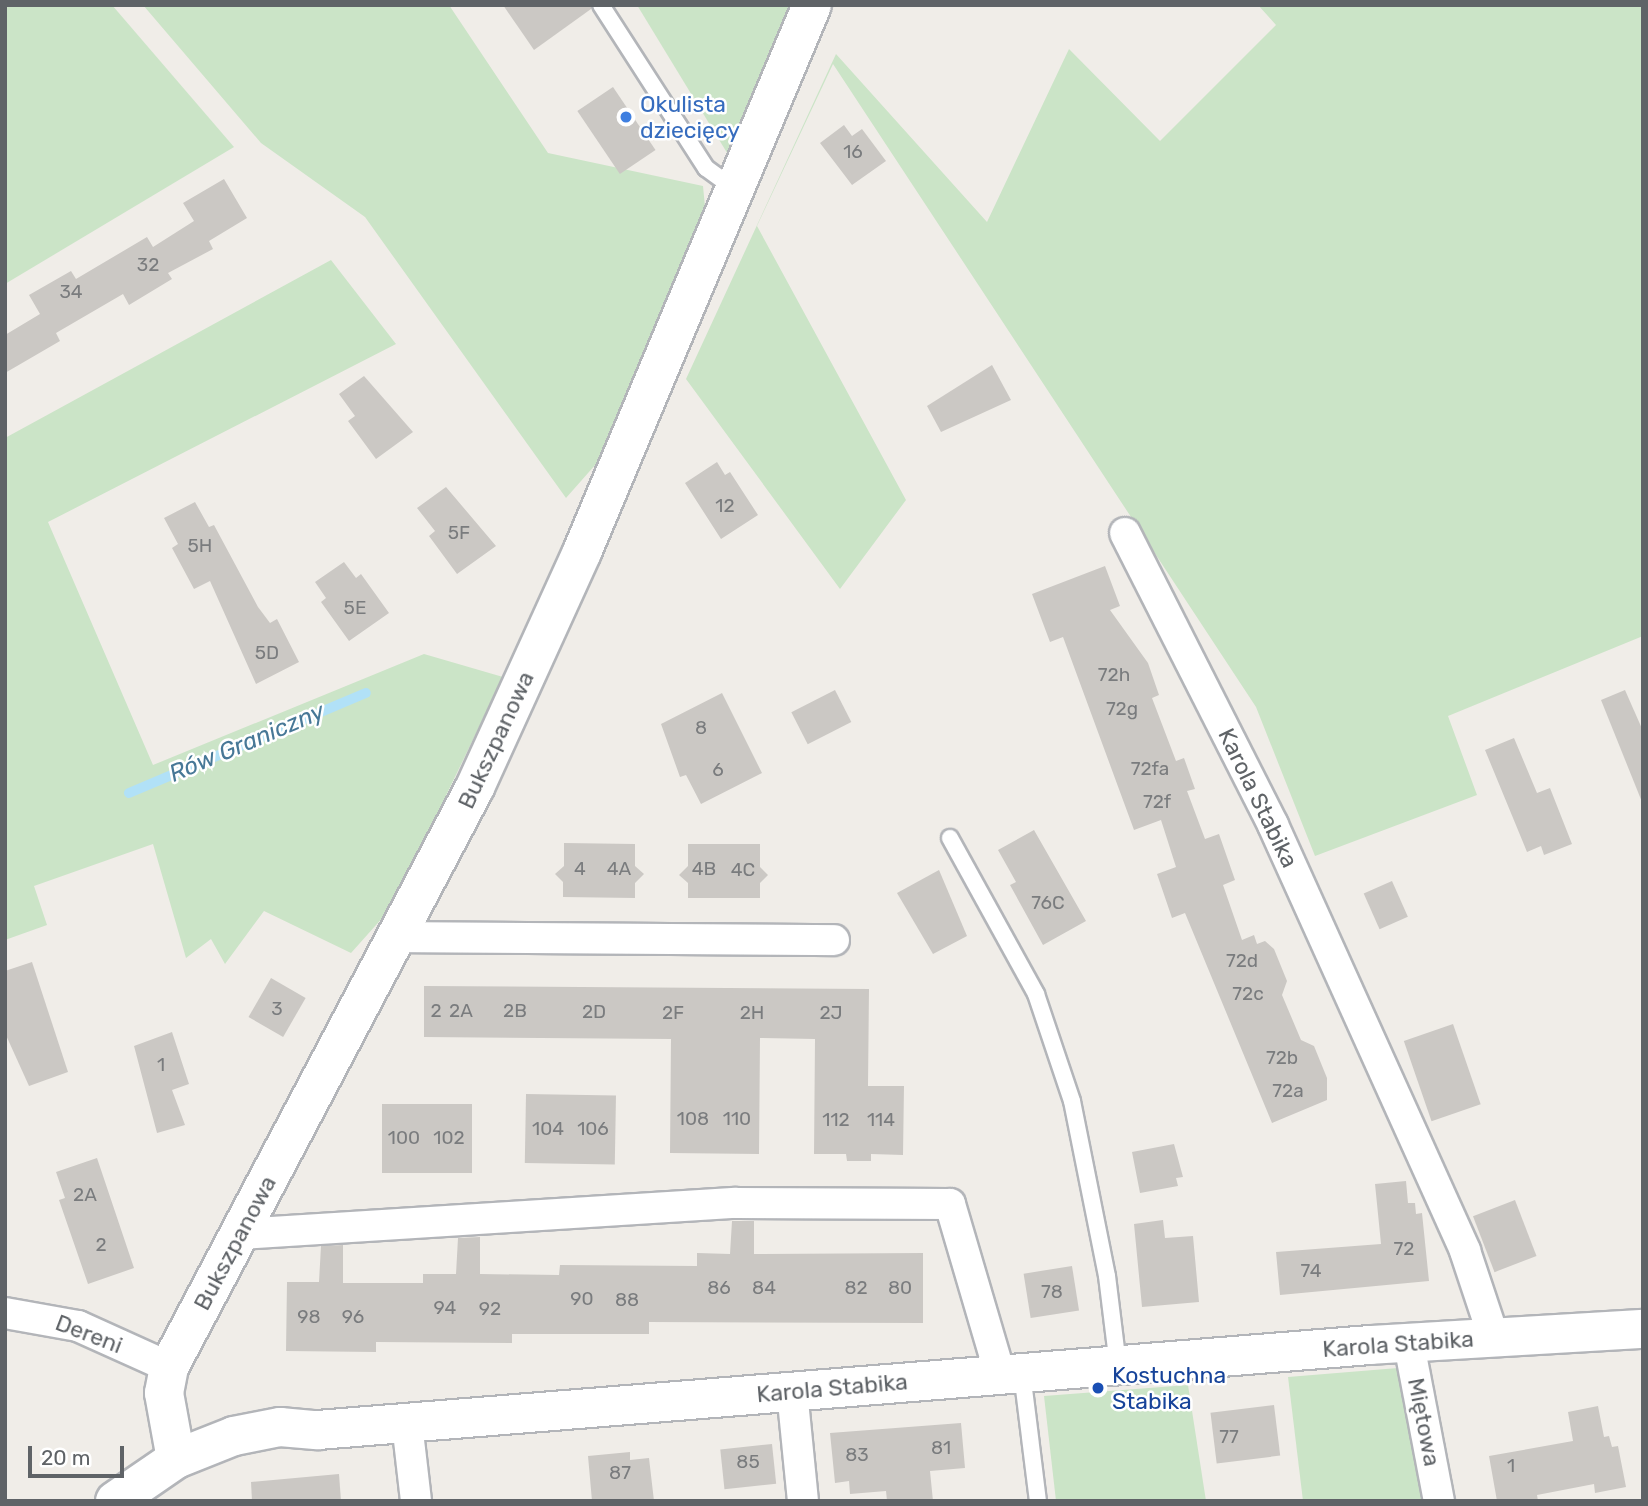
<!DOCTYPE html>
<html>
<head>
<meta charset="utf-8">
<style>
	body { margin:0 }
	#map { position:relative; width:1648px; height:1506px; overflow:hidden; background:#f0ede8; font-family:Rubik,sans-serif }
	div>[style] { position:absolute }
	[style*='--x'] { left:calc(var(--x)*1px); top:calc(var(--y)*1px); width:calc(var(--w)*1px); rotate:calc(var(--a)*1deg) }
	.green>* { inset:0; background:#cbe4c7 }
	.stream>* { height:10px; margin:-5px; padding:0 5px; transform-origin:5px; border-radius:5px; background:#b1e1f7 }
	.building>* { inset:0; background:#cbc8c4; transform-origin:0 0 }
	.roads { filter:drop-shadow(2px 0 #b3b5b9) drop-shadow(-2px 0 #b3b5b9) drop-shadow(0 2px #b3b5b9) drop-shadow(0 -2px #b3b5b9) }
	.lane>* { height:16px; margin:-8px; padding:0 8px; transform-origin:8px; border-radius:8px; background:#fff }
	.street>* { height:30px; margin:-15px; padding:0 15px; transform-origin:15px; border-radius:15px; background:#fff }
	.secondary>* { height:38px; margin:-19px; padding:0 19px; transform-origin:19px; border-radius:19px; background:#fff }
	.dots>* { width:19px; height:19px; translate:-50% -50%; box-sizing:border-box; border:4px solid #fff; border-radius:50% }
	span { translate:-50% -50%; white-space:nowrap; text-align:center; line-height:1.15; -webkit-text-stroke:5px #fff; paint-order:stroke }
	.number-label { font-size:19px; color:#7a7c7e }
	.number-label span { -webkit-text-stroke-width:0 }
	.shop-label { font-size:23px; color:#366cbe }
	.left { translate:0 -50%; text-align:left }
	.street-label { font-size:23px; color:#5f6367 }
	.transit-label { font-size:23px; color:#164399 }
	.water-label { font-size:24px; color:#477897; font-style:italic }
	.frame { position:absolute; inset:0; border:7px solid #5f6367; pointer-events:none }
	.scale { position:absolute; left:28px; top:1446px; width:96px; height:32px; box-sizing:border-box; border:4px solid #5f6367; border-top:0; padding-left:9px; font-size:21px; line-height:24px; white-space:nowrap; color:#5f6367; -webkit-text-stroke:5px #fff; paint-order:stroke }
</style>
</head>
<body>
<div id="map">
	<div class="green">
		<div style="clip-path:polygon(5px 5px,112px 5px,234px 147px,5px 284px)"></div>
		<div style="clip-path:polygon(143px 5px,449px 5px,548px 153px,703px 186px,706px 217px,611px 447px,566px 498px,365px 217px,261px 143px)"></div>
		<div style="clip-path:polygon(637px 5px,793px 5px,732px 161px)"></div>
		<div style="clip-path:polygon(1258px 5px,1643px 5px,1643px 636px,1448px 716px,1477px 795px,1315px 856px,1256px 707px,833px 64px,757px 226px,906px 500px,840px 589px,686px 379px,836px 54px,987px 222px,1069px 49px,1160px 141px,1276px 25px)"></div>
		<div style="clip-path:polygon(331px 260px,396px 344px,48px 522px,153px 765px,424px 654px,503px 677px,393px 906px,351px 953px,264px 911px,225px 964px,211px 939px,186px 958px,153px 844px,34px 886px,47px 925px,5px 940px,5px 438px)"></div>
		<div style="clip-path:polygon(1398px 1368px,1423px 1501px,1303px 1501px,1288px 1377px)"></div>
		<div style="clip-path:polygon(1188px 1385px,1206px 1501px,1056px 1501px,1044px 1396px)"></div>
	</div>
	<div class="stream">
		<div style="--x:129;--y:793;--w:257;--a:-22.9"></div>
	</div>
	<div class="building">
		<div style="clip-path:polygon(503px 5px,591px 5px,591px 9px,534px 50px)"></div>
		<div style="left:613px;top:87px;width:76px;height:43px;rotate:56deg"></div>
		<div style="clip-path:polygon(844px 125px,852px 136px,862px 129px,886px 161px,852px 185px,820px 143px)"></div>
		<div style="clip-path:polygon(224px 179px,247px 218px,209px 241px,213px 249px,168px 273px,172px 279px,129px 305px,123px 294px,56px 333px,60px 341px,5px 373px,5px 335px,40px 314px,29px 295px,71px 271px,76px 279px,147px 237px,153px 247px,194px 221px,183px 203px)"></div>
		<div style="clip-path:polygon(992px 365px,1011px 400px,941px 432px,927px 406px)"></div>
		<div style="clip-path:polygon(364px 376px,413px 432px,376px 459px,348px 421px,355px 416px,339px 394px)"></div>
		<div style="clip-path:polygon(717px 462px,725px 475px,730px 472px,758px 515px,721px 539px,685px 483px)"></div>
		<div style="clip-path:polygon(446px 487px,496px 546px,457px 574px,429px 536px,435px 531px,417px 508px)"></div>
		<div style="clip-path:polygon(195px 502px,209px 527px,214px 525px,258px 607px,270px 623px,277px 619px,299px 662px,256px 684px,210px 581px,194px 589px,172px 548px,178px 544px,164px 518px)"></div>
		<div style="clip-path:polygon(344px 562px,356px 578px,361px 574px,389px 613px,349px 641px,321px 602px,326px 598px,315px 582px)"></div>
		<div style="clip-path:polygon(1105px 566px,1120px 606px,1110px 610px,1148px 663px,1159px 695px,1152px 698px,1176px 761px,1184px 758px,1195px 789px,1187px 791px,1205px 839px,1219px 834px,1235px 880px,1223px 885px,1242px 940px,1254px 935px,1257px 944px,1265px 941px,1274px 949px,1287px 981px,1282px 995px,1301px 1040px,1314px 1046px,1327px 1078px,1327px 1100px,1272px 1123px,1185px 913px,1172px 918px,1157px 874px,1176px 867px,1161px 820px,1134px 830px,1063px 637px,1050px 642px,1032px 594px)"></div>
		<div style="left:835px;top:690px;width:36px;height:49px;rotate:63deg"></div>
		<div style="clip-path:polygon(1625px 690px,1643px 731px,1642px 802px,1601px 700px)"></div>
		<div style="clip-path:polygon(722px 693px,762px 773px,701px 804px,686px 775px,680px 777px,661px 724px)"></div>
		<div style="clip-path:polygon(1514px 738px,1537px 793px,1550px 788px,1572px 844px,1544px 855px,1541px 846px,1527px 852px,1485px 750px)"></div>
		<div style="clip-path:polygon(1034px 830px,1086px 921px,1043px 945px,1010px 885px,1016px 882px,998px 850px)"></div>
		<div style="clip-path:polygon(564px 843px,635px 844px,635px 866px,644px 874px,635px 883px,635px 898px,563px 897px,563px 882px,555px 874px,564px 866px)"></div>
		<div style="clip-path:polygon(688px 844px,760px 844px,760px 867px,768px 875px,760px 883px,760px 898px,688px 898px,688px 883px,679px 875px,688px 866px)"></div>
		<div style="clip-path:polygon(939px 870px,967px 936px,933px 954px,897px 893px)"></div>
		<div style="left:1392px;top:881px;width:39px;height:31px;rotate:66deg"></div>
		<div style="clip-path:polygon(32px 962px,68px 1072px,29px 1086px,5px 1033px,5px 971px)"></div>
		<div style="left:271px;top:978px;width:40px;height:45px;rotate:30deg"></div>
		<div style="clip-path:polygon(424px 986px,869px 989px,868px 1086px,904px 1086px,903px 1155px,871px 1154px,871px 1161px,847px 1161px,846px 1154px,814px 1154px,815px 1039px,760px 1038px,759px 1154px,670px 1153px,671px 1039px,424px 1037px)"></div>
		<div style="left:1453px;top:1024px;width:85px;height:52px;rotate:71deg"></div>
		<div style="clip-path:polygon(172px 1032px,189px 1084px,172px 1090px,185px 1125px,157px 1133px,134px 1046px)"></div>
		<div style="left:526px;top:1094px;width:90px;height:69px;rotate:1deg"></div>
		<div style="left:382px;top:1104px;width:90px;height:69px"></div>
		<div style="clip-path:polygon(1174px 1144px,1183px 1177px,1176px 1178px,1178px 1186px,1140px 1193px,1132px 1152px)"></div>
		<div style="clip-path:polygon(97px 1158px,134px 1268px,88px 1284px,59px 1200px,65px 1198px,56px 1172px)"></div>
		<div style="clip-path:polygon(1406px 1181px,1408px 1203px,1415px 1203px,1416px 1214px,1422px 1213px,1429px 1281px,1280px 1295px,1276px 1252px,1381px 1244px,1375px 1184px)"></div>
		<div style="left:1515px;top:1200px;width:60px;height:45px;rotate:69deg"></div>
		<div style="clip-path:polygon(1163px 1220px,1165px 1238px,1193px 1236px,1199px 1302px,1142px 1307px,1134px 1224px)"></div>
		<div style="clip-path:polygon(732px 1221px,754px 1221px,754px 1254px,923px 1253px,923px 1323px,649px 1322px,649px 1334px,512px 1334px,512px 1343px,376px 1342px,376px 1352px,286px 1351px,287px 1282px,319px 1282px,321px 1246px,343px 1245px,343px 1283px,423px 1283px,423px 1274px,456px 1274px,458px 1238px,480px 1237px,480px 1274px,559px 1275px,560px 1265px,697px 1266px,697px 1253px,730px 1254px)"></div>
		<div style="left:1072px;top:1266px;width:45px;height:49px;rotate:81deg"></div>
		<div style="left:1274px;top:1405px;width:51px;height:64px;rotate:83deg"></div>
		<div style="clip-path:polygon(1598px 1406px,1604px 1437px,1609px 1436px,1612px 1447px,1618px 1446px,1626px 1487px,1595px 1493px,1594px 1484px,1537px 1495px,1538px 1501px,1497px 1501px,1489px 1456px,1573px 1441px,1568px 1412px)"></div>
		<div style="clip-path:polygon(961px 1423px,965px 1468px,930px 1471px,933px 1501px,887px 1501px,886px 1491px,850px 1494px,849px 1481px,835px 1483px,830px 1433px)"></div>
		<div style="left:772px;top:1444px;width:40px;height:52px;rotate:84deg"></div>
		<div style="clip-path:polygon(630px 1452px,630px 1460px,649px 1458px,654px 1501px,592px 1501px,588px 1456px)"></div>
		<div style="clip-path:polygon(339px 1474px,341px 1501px,252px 1501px,251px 1482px)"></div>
	</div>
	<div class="roads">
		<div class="lane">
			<div style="--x:601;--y:5;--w:194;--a:57.2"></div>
			<div style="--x:706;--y:168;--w:34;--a:36"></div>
			<div style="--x:950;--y:838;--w:178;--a:61.1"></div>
			<div style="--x:1036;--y:994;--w:113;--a:71.4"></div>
			<div style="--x:1072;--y:1101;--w:178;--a:78.7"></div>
			<div style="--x:1107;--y:1276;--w:90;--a:83"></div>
			<div style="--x:1022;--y:1373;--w:129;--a:82.9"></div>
		</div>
		<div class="street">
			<div style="--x:1125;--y:533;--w:327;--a:63.1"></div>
			<div style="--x:1273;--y:825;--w:467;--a:65.7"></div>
			<div style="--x:1465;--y:1251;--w:92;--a:71.6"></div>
			<div style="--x:399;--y:937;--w:435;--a:0.4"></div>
			<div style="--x:240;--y:1234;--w:497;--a:-3.6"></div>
			<div style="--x:736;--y:1203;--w:214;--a:0.3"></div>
			<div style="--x:950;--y:1204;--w:177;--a:73.6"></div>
			<div style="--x:5;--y:1313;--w:74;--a:10.1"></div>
			<div style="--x:78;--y:1326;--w:100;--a:24.3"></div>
			<div style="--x:1409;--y:1344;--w:160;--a:79.2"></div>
			<div style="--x:792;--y:1391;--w:111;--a:84.3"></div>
			<div style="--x:407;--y:1423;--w:79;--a:83.4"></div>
		</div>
		<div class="secondary">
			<div style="--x:176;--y:1459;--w:67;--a:-100.3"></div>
			<div style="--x:164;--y:1393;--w:26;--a:-79"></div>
			<div style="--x:169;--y:1367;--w:656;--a:-62.18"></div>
			<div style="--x:475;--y:787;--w:258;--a:-65.5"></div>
			<div style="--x:582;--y:552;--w:593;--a:-67.19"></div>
			<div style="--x:115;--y:1501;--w:74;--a:-34.5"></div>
			<div style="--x:176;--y:1459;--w:62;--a:-21.6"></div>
			<div style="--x:234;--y:1436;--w:47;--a:-11.1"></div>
			<div style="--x:280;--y:1427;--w:38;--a:5"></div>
			<div style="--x:318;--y:1430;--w:1055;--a:-4.62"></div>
			<div style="--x:1370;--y:1345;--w:273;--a:-3.4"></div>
		</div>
	</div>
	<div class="dots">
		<div style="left:626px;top:117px;background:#3f7fe0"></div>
		<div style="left:1098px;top:1388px;background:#1a4fb4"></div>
	</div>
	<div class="number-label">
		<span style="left:853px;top:152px">16</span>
		<span style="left:148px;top:265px">32</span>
		<span style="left:71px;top:292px">34</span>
		<span style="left:725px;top:506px">12</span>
		<span style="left:459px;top:533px">5F</span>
		<span style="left:200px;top:546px">5H</span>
		<span style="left:355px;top:608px">5E</span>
		<span style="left:267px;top:653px">5D</span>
		<span style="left:1114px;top:675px">72h</span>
		<span style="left:1122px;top:709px">72g</span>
		<span style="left:701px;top:728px">8</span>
		<span style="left:1150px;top:769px">72fa</span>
		<span style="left:718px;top:770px">6</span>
		<span style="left:1157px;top:802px">72f</span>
		<span style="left:580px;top:869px">4</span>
		<span style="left:619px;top:869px">4A</span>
		<span style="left:704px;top:869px">4B</span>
		<span style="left:743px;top:870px">4C</span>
		<span style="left:1048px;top:903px">76C</span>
		<span style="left:1242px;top:961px">72d</span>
		<span style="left:1248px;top:994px">72c</span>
		<span style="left:277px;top:1009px">3</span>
		<span style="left:436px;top:1011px">2</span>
		<span style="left:461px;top:1011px">2A</span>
		<span style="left:515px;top:1011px">2B</span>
		<span style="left:594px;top:1012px">2D</span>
		<span style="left:673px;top:1013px">2F</span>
		<span style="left:752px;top:1013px">2H</span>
		<span style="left:831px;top:1013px">2J</span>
		<span style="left:1282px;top:1058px">72b</span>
		<span style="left:161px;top:1065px">1</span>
		<span style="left:1288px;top:1091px">72a</span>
		<span style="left:693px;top:1119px">108</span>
		<span style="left:737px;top:1119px">110</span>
		<span style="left:836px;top:1120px">112</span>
		<span style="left:881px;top:1120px">114</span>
		<span style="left:548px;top:1129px">104</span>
		<span style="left:593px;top:1129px">106</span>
		<span style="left:404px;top:1138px">100</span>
		<span style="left:449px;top:1138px">102</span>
		<span style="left:85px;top:1195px">2A</span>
		<span style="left:101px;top:1245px">2</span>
		<span style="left:1404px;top:1249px">72</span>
		<span style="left:1311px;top:1271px">74</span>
		<span style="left:719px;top:1288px">86</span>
		<span style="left:764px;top:1288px">84</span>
		<span style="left:856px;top:1288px">82</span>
		<span style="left:900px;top:1288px">80</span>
		<span style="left:1052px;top:1292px">78</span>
		<span style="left:582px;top:1299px">90</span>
		<span style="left:627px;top:1300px">88</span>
		<span style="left:445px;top:1308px">94</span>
		<span style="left:490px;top:1309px">92</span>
		<span style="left:309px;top:1317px">98</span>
		<span style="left:353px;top:1317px">96</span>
		<span style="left:1229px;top:1437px">77</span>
		<span style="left:941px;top:1448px">81</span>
		<span style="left:857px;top:1455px">83</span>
		<span style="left:748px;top:1462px">85</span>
		<span style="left:1511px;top:1466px">1</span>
		<span style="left:620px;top:1473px">87</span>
	</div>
	<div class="shop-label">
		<span class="left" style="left:640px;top:117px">Okulista<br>dziecięcy</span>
	</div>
	<div class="street-label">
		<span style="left:496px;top:740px;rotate:-65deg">Bukszpanowa</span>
		<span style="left:1258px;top:798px;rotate:64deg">Karola Stabika</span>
		<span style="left:235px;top:1243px;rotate:-62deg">Bukszpanowa</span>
		<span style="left:89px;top:1334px;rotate:21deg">Dereni</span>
		<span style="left:1398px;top:1344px;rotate:-4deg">Karola Stabika</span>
		<span style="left:832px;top:1388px;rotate:-5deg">Karola Stabika</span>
		<span style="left:1424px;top:1422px;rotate:79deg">Miętowa</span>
	</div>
	<div class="transit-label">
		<span class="left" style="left:1112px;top:1388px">Kostuchna<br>Stabika</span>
	</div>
	<div class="water-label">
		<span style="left:247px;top:743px;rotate:-23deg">Rów Graniczny</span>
	</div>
	<div class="frame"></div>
	<div class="scale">20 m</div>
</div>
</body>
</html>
